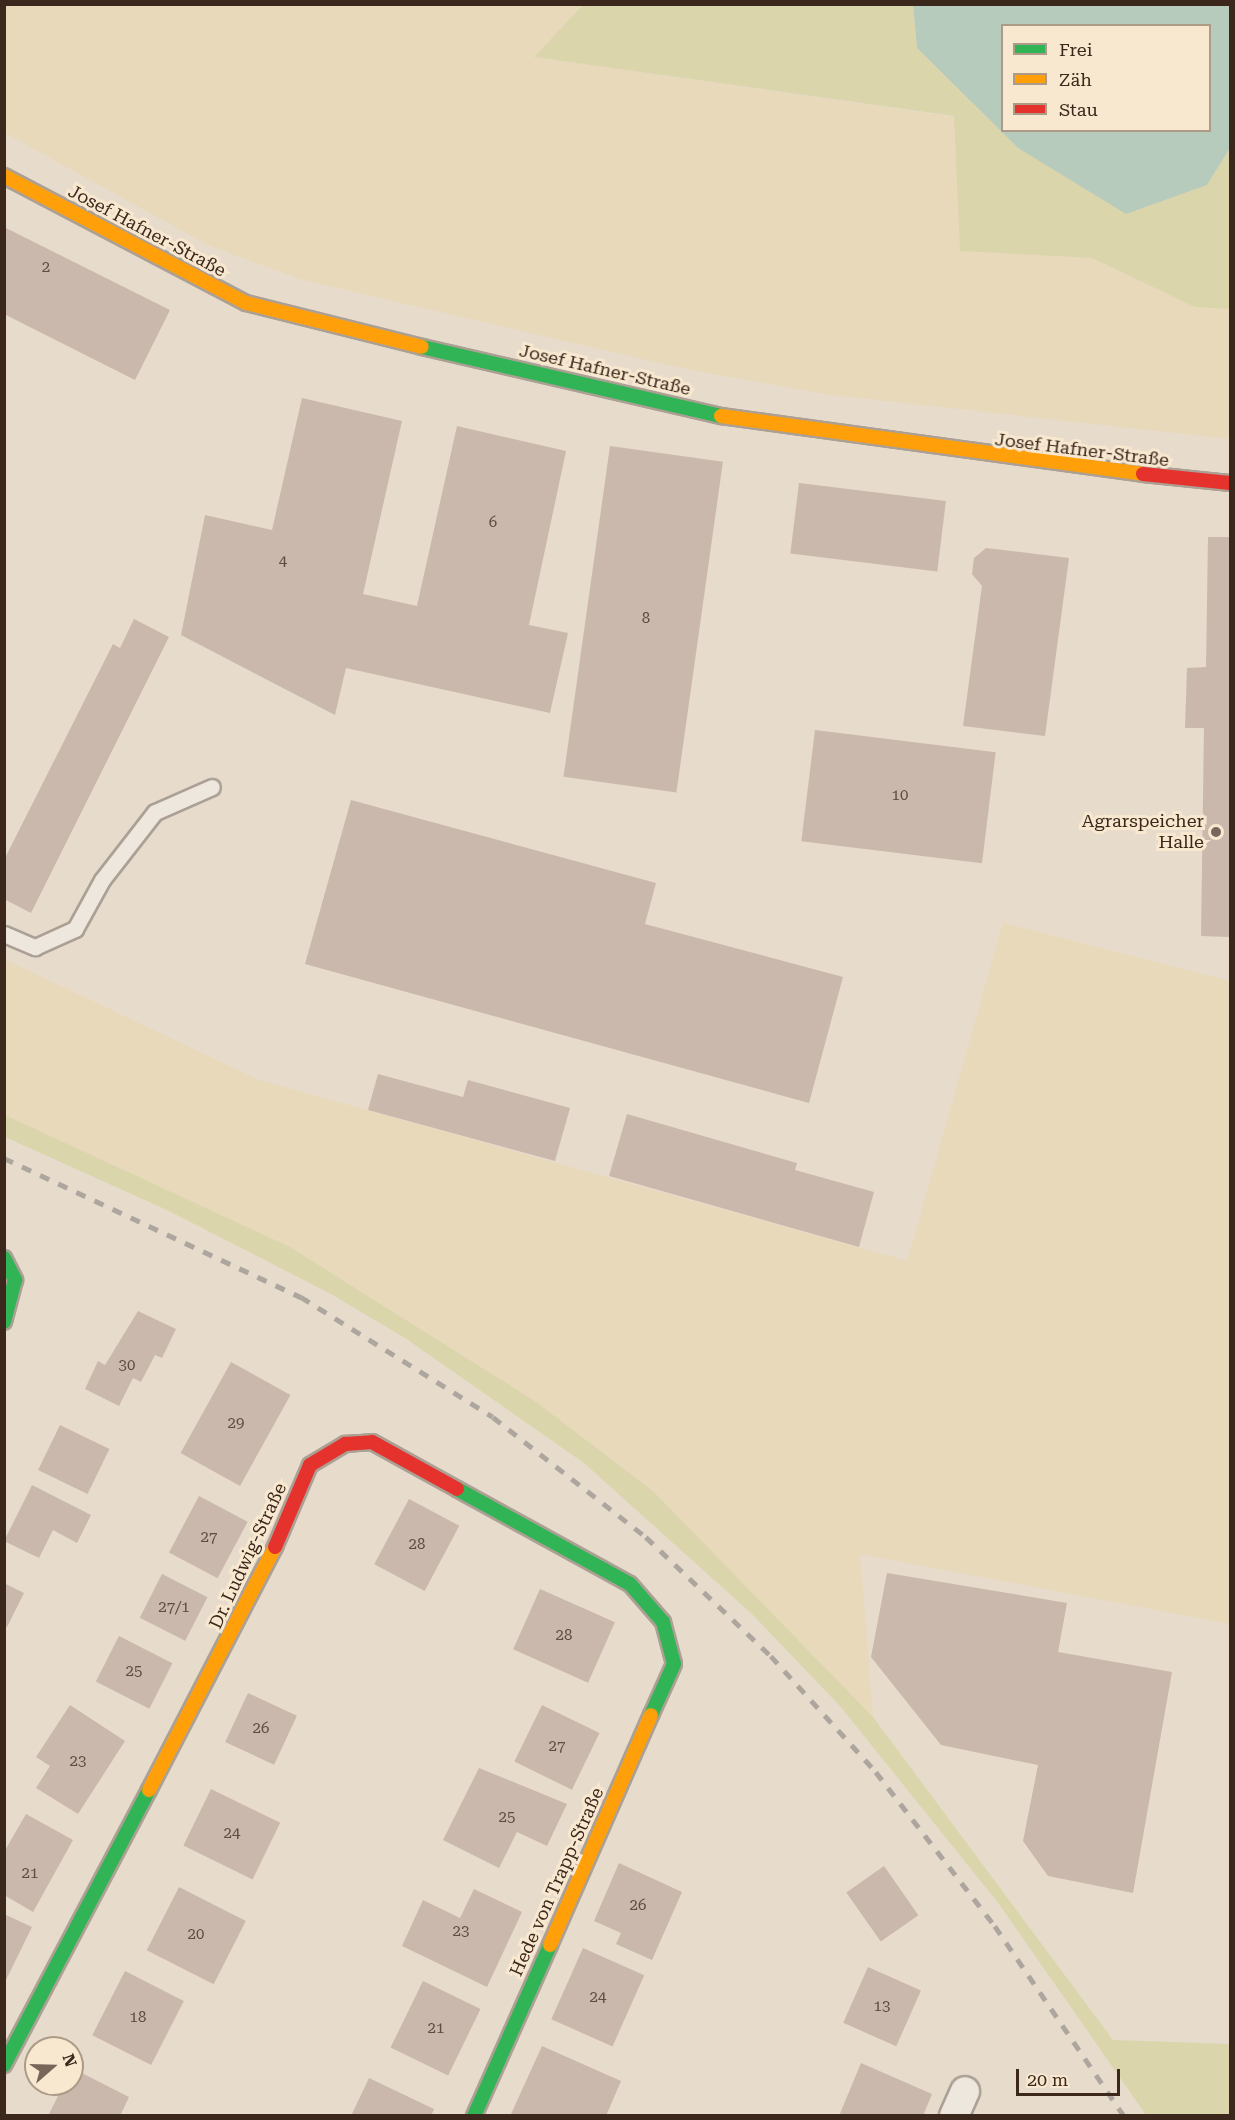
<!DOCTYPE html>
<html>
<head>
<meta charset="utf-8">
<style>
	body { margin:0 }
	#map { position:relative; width:1235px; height:2120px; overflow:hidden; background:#e7dbcb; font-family:"Roboto Serif",serif }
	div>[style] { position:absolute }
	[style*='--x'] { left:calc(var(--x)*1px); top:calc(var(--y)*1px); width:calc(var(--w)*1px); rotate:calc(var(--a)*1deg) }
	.farmland>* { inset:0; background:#e8d9ba }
	.green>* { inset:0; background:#dbd5ac }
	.water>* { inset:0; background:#b7cbbc }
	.building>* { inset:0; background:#cbb8ac; transform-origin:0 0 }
	.roads { filter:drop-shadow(2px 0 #aca095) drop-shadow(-2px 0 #aca095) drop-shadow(0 2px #aca095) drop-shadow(0 -2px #aca095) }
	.lane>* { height:15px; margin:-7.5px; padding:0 7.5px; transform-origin:7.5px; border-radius:7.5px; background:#eee7de }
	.street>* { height:28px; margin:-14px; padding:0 14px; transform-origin:14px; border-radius:14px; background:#eee7de }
	.fast>* { height:14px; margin:-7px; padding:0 7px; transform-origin:7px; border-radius:7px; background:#30b455 }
	.slow>* { height:14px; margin:-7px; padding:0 7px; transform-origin:7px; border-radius:7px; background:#ff9f0a }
	.jam>* { height:14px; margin:-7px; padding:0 7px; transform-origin:7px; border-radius:7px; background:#e5322d }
	.rail>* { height:4.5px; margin-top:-2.25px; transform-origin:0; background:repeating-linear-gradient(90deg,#ada69e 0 10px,transparent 0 20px) }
	.dots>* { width:16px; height:16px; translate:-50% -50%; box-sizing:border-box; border:3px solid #f9e8d0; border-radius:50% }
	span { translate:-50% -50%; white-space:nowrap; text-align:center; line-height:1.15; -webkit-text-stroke:6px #f9e8d0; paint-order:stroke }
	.number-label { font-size:15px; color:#5f4b40 }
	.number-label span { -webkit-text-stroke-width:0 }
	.street-label { font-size:18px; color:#3b271c }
	.poi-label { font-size:18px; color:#3b271c }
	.right { translate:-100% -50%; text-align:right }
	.frame { position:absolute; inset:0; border:6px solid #3b271c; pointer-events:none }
	.legend { position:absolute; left:1001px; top:24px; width:210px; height:108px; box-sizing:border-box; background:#f9e8d0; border:2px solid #ad9b88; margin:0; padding:8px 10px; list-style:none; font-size:18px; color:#3b271c }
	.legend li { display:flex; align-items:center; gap:12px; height:30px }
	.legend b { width:30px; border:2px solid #ad9b88 }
	.north { position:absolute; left:24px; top:2036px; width:60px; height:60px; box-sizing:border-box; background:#f9e8d0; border:2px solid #ad9b88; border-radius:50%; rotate:70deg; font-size:16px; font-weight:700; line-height:24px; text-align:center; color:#3b271c }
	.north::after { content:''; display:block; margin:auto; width:21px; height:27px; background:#776659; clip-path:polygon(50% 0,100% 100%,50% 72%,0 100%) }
	.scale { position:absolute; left:1016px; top:2069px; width:104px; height:27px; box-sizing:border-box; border:3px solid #3b271c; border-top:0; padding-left:8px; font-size:18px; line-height:21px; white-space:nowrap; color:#3b271c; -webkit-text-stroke:4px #f9e8d0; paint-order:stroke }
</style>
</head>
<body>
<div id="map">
	<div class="farmland">
		<div style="clip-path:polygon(5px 5px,583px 5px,534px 57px,955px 117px,961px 251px,1092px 258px,1195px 307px,1230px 309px,1230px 439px,831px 395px,690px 370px,303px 280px,208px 245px,5px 133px)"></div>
		<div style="clip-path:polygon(1003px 923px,1230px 981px,1230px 1624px,860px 1554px,873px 1717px,653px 1491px,536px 1402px,290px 1247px,5px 1115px,4px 959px,259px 1080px,907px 1261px)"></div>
	</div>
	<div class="green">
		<div style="clip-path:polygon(583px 5px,913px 5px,917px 48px,1018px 148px,1207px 185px,1230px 148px,1230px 309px,1195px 307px,1092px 258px,960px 251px,954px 116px,534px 57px)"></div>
		<div style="clip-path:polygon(5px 1115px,290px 1247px,536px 1402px,653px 1491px,873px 1717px,1113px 2040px,1230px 2044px,1230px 2115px,1146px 2115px,999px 1904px,840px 1706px,753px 1615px,584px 1463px,405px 1338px,331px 1294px,167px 1210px,5px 1137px)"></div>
	</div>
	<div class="water">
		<div style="clip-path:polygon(evenodd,913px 5px,1230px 5px,1230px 148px,1207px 185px,1126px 214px,1018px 148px,917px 48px,913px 5px,1002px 26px,1210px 26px,1210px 130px,1002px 130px,1002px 26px)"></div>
	</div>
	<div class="building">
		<div style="clip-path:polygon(4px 227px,170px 310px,135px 380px,4px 314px)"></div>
		<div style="clip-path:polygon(302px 398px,402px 421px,363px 594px,417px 606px,457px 426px,566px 451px,529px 625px,568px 633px,550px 713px,346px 668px,335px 715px,181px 635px,205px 515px,272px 530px)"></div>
		<div style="left:610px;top:446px;width:114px;height:334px;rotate:8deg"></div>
		<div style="left:799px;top:483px;width:148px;height:71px;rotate:7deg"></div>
		<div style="clip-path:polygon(1208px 537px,1230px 537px,1230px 937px,1201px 936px,1204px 728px,1185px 728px,1187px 668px,1206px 667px)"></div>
		<div style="clip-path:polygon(986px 548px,1069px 558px,1045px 736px,963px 726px,982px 586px,972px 574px,974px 558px)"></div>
		<div style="clip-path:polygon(134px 619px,169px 637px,31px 913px,4px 899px,4px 860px,113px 644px,120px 648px)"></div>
		<div style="left:815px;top:730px;width:182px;height:112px;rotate:7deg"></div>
		<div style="clip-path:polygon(351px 800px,656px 883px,645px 924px,843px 977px,809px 1103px,305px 964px)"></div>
		<div style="clip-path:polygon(378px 1074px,463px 1097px,468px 1080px,570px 1108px,555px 1161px,368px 1110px)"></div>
		<div style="clip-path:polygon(627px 1114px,797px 1163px,795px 1170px,874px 1192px,859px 1247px,609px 1176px)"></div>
		<div style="clip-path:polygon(138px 1311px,176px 1329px,162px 1358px,155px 1355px,141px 1382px,133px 1378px,119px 1406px,85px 1389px,98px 1361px,105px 1365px)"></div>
		<div style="left:231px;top:1362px;width:68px;height:104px;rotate:29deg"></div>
		<div style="left:60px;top:1425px;width:55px;height:50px;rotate:26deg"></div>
		<div style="clip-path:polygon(32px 1485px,91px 1515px,77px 1543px,53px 1530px,39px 1558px,4px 1541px)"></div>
		<div style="left:199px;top:1496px;width:55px;height:64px;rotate:28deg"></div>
		<div style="left:409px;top:1499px;width:57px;height:74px;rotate:28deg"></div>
		<div style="clip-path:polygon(887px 1573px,1067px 1603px,1058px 1652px,1172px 1672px,1133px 1893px,1048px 1876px,1023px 1841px,1038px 1765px,941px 1745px,871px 1657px)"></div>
		<div style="left:162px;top:1574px;width:51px;height:49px;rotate:27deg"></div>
		<div style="clip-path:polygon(4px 1583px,24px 1593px,7px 1627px,4px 1625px)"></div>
		<div style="left:540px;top:1589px;width:82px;height:66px;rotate:24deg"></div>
		<div style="left:119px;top:1636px;width:60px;height:51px;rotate:27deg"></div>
		<div style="left:248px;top:1693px;width:54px;height:54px;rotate:25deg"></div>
		<div style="clip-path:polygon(70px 1705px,125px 1741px,78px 1814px,36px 1788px,50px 1766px,36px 1757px)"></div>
		<div style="left:542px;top:1705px;width:64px;height:63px;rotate:26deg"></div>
		<div style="clip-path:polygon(479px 1768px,567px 1804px,547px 1846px,517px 1832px,499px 1868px,443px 1840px)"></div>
		<div style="left:211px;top:1789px;width:77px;height:63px;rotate:26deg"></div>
		<div style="clip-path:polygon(26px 1814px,73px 1840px,33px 1912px,4px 1895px,4px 1852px)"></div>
		<div style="clip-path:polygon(619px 1863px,682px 1892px,652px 1960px,616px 1944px,621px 1933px,594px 1921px)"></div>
		<div style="left:884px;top:1866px;width:60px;height:46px;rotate:55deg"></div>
		<div style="left:179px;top:1887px;width:75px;height:71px;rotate:27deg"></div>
		<div style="clip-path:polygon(474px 1889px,522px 1912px,487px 1987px,402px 1946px,423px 1900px,460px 1918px)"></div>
		<div style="clip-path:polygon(4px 1914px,32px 1927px,4px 1984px)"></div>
		<div style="left:583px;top:1948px;width:67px;height:78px;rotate:24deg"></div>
		<div style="left:868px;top:1967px;width:58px;height:61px;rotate:24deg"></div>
		<div style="left:125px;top:1971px;width:66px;height:72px;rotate:27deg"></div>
		<div style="left:423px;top:1981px;width:64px;height:74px;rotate:26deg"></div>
		<div style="clip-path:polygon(542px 2046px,621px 2081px,606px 2116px,511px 2114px)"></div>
		<div style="clip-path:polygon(861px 2063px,932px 2094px,923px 2116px,839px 2116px)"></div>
		<div style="clip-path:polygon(72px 2068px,129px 2097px,120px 2116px,48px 2116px,64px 2084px,72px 2084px)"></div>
		<div style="clip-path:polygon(369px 2078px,434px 2109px,431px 2116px,351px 2116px)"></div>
	</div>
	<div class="roads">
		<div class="lane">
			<div style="--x:4;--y:934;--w:34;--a:23"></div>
			<div style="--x:35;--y:947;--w:44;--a:-24.2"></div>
			<div style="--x:75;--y:929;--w:56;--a:-61.1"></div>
			<div style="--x:102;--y:880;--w:86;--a:-52.1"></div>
			<div style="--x:155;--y:812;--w:62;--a:-23.7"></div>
		</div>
		<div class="street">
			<div style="--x:954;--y:2116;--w:27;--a:-66"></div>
		</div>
		<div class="fast">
			<div style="--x:422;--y:347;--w:307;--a:13"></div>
			<div style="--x:4;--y:1258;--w:25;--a:63"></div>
			<div style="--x:15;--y:1280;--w:43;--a:104.7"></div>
			<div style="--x:457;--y:1489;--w:197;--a:28.8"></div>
			<div style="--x:630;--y:1584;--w:50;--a:49"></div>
			<div style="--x:663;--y:1622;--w:43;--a:75.3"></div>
			<div style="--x:674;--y:1664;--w:56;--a:114.3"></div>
			<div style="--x:4;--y:2065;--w:311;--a:-62.2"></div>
			<div style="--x:474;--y:2116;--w:187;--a:-66"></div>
		</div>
		<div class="slow">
			<div style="--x:4;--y:176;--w:273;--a:27.7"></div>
			<div style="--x:246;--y:303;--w:181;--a:14"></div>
			<div style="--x:721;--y:416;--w:426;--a:7.8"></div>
			<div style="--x:149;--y:1790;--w:274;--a:-62.6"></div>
			<div style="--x:550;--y:1945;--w:251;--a:-66.3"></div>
		</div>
		<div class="jam">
			<div style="--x:1143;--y:474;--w:87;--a:5.9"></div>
			<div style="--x:275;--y:1547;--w:89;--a:-66.9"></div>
			<div style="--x:310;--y:1465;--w:41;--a:-31"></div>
			<div style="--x:345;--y:1444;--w:27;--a:-4"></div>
			<div style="--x:372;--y:1442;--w:97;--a:28.9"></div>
		</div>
	</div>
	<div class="rail">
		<div style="--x:4;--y:1158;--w:328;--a:25.1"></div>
		<div style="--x:301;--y:1297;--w:226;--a:32"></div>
		<div style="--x:493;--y:1417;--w:194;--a:38.1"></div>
		<div style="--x:646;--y:1537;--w:173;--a:43.6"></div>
		<div style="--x:771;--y:1656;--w:156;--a:47.8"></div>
		<div style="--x:876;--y:1772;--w:195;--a:52.3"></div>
		<div style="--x:995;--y:1926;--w:230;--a:55.8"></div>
	</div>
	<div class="dots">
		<div style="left:1216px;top:832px;background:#776659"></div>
	</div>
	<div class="number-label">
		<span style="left:46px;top:268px">2</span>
		<span style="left:493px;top:523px">6</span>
		<span style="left:283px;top:562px">4</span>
		<span style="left:646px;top:619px">8</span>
		<span style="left:900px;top:796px">10</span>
		<span style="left:127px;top:1366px">30</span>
		<span style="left:236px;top:1424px">29</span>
		<span style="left:209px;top:1538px">27</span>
		<span style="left:417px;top:1545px">28</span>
		<span style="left:174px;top:1608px">27/1</span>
		<span style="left:564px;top:1636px">28</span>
		<span style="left:134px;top:1672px">25</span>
		<span style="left:261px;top:1729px">26</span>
		<span style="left:557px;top:1747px">27</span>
		<span style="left:78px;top:1762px">23</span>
		<span style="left:507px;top:1818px">25</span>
		<span style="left:232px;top:1834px">24</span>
		<span style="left:30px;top:1874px">21</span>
		<span style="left:638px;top:1906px">26</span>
		<span style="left:461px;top:1932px">23</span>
		<span style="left:196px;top:1935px">20</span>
		<span style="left:598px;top:1998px">24</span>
		<span style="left:882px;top:2007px">13</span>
		<span style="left:138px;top:2018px">18</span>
		<span style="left:436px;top:2029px">21</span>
	</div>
	<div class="street-label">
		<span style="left:147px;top:231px;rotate:28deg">Josef Hafner-Straße</span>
		<span style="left:605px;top:370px;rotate:13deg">Josef Hafner-Straße</span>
		<span style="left:1082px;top:450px;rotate:7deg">Josef Hafner-Straße</span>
		<span style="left:248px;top:1556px;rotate:-65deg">Dr. Ludwig-Straße</span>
		<span style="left:557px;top:1882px;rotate:-66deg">Hede von Trapp-Straße</span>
	</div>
	<div class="poi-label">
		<span class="right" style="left:1204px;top:832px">Agrarspeicher<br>Halle</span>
	</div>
	<div class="frame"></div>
	<ul class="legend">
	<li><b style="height:8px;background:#30b455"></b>Frei</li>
	<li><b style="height:8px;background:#ff9f0a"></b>Zäh</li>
	<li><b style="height:8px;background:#e5322d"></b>Stau</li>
	</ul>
	<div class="north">N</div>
	<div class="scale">20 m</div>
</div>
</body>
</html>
